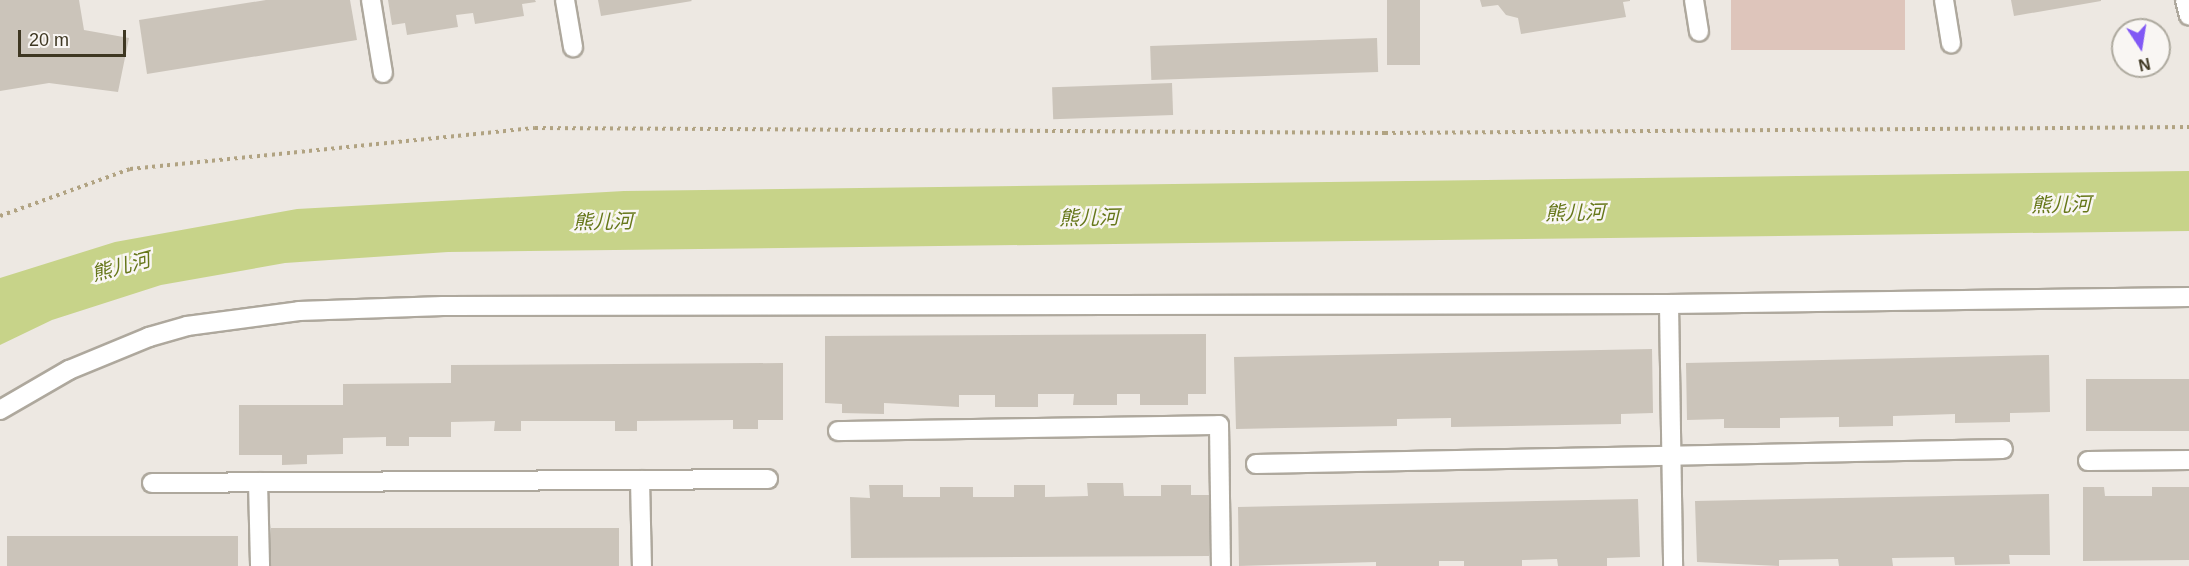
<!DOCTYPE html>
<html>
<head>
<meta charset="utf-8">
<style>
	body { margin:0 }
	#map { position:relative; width:2189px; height:566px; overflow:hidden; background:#ede8e2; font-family:Helvetica,"Noto Sans SC",sans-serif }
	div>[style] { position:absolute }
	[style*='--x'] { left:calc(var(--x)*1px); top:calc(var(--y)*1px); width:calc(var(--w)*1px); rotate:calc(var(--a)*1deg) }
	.green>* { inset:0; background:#dec5bb; transform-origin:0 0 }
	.water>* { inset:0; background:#c7d389 }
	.building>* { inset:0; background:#cbc4ba; transform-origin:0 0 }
	.path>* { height:4px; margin-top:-2px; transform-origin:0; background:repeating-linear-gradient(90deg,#b1a382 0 3px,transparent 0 7.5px) }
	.roads { filter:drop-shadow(2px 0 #aea89d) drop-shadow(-2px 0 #aea89d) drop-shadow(0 2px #aea89d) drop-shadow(0 -2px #aea89d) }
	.service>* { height:18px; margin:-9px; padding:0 9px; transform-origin:9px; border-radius:9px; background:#fff }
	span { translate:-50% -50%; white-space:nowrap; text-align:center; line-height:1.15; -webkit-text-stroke:5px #f9f6f3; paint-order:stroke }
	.water-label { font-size:20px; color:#66771a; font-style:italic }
	.north { position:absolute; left:2111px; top:18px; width:60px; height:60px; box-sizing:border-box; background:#f9f6f3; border:2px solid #aeaa9f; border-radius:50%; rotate:168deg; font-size:16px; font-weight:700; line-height:24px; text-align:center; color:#3e3722 }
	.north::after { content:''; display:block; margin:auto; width:21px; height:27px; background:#8158f5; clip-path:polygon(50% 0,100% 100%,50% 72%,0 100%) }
	.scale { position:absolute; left:18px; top:30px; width:108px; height:27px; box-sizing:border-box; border:3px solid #3e3722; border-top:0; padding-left:8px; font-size:18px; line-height:21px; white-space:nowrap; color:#3e3722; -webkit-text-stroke:4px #f9f6f3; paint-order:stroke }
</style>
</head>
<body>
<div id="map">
	<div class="green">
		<div style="left:1731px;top:0;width:174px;height:50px"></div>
	</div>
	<div class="water">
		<div style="clip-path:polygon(2189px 171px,2189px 231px,448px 252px,285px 263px,161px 285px,52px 320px,0 345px,0 278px,115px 242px,297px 209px,624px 191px)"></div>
	</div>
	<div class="building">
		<div style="clip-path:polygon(0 0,79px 0,84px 30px,129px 38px,118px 92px,49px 83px,0 91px)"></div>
		<div style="clip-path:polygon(266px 0,350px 0,357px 40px,147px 74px,139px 20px)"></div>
		<div style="clip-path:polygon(388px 0,535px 0,536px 2px,522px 4px,524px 16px,475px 24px,473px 13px,456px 15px,458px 27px,407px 35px,405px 23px,392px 25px)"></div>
		<div style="clip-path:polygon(598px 0,691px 0,692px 1px,601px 16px)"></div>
		<div style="left:1387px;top:0;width:33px;height:65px"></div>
		<div style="clip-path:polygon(1480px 0,1630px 0,1630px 1px,1623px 2px,1626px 17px,1521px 34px,1518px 18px,1506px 15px,1498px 5px,1482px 7px)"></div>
		<div style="clip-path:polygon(2011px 0,2101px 0,2101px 1px,2014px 16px)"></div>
		<div style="left:1377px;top:38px;width:34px;height:227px;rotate:88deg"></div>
		<div style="left:1172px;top:83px;width:32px;height:120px;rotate:88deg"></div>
		<div style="clip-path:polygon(1206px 334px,1206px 394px,1188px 394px,1188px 405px,1140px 405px,1140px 394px,1117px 394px,1117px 405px,1073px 405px,1074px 394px,1038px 394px,1038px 407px,995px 407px,995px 395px,959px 395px,959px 407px,884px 403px,884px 414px,842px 413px,842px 404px,825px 403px,825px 336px)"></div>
		<div style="clip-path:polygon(1652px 349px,1653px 413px,1621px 414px,1621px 424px,1451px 427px,1451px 418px,1397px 419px,1397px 426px,1236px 429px,1234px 357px)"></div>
		<div style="clip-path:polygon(2049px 355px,2050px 412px,2010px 413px,2010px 422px,1955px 423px,1955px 414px,1893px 416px,1893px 426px,1839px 427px,1839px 417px,1780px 418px,1780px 428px,1724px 428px,1724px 419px,1687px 420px,1686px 363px)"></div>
		<div style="clip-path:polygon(783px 363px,783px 420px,758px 420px,758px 429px,733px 429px,733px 420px,637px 421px,637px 431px,615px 431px,615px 421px,521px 421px,521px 431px,494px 431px,495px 421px,451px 422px,451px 437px,409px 437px,409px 446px,386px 446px,386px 437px,343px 438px,343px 454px,307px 455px,307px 464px,282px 465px,282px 455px,239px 455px,239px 405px,343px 405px,343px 384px,451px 383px,451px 365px)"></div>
		<div style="left:2086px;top:379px;width:103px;height:52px"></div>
		<div style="clip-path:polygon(1087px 483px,1123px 483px,1124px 496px,1161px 496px,1161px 485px,1191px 485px,1191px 495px,1209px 495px,1209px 556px,851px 558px,850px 497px,870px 498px,869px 485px,903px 485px,903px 497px,940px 497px,940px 487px,973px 487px,973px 497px,1014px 497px,1014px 485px,1045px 485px,1045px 497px,1088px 496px)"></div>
		<div style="clip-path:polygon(2083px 487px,2104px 487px,2105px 496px,2152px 496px,2152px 487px,2189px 487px,2189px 560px,2083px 561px)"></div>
		<div style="clip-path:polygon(2049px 494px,2050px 555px,2009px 555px,2010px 564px,1955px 565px,1954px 557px,1892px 558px,1893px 566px,1839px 566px,1838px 559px,1779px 560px,1779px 566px,1697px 562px,1695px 501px)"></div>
		<div style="clip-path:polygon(1638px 499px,1640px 557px,1607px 558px,1607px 566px,1558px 566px,1557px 559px,1522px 560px,1522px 566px,1464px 566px,1464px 561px,1439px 561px,1439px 566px,1376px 566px,1376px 562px,1239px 566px,1238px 507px)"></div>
		<div style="left:619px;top:528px;width:38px;height:348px;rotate:90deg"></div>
		<div style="left:238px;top:536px;width:30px;height:231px;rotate:90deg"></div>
	</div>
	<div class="path">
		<div style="--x:0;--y:216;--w:138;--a:-19.9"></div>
		<div style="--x:130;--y:169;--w:407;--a:-5.8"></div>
		<div style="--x:535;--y:128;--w:850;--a:0.34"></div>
		<div style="--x:1385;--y:133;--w:804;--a:-0.43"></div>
	</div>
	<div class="roads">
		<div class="service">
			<div style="--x:371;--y:0;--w:74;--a:80.7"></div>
			<div style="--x:565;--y:0;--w:48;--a:80.3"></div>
			<div style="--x:1694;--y:0;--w:32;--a:81"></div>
			<div style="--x:1944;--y:0;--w:44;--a:80.8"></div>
			<div style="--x:2185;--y:0;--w:16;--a:76"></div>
			<div style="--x:1669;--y:304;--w:262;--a:89.1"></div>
			<div style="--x:0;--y:410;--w:80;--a:-30.1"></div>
			<div style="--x:69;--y:370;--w:87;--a:-22.4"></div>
			<div style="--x:149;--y:337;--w:40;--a:-16"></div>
			<div style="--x:187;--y:326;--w:113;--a:-7.6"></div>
			<div style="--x:299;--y:311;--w:144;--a:-2"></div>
			<div style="--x:443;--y:306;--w:1226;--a:-0.09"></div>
			<div style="--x:1669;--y:304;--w:520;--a:-0.77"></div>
			<div style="--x:838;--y:431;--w:381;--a:-0.9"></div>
			<div style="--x:1219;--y:425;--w:141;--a:89.2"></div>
			<div style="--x:2088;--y:461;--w:101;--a:-0.6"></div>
			<div style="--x:1256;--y:464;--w:747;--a:-1.15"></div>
			<div style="--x:640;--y:480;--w:86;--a:88.7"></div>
			<div style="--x:258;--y:482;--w:84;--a:88.6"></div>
			<div style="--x:152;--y:483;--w:616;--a:-0.37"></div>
		</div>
	</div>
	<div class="water-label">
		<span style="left:2061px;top:205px;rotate:-1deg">熊儿河</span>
		<span style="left:1575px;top:213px;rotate:-1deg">熊儿河</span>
		<span style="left:1089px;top:218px;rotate:-1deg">熊儿河</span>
		<span style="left:603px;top:222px;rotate:-1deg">熊儿河</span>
		<span style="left:121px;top:267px;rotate:-15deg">熊儿河</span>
	</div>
	<div class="north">N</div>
	<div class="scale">20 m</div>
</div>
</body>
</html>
